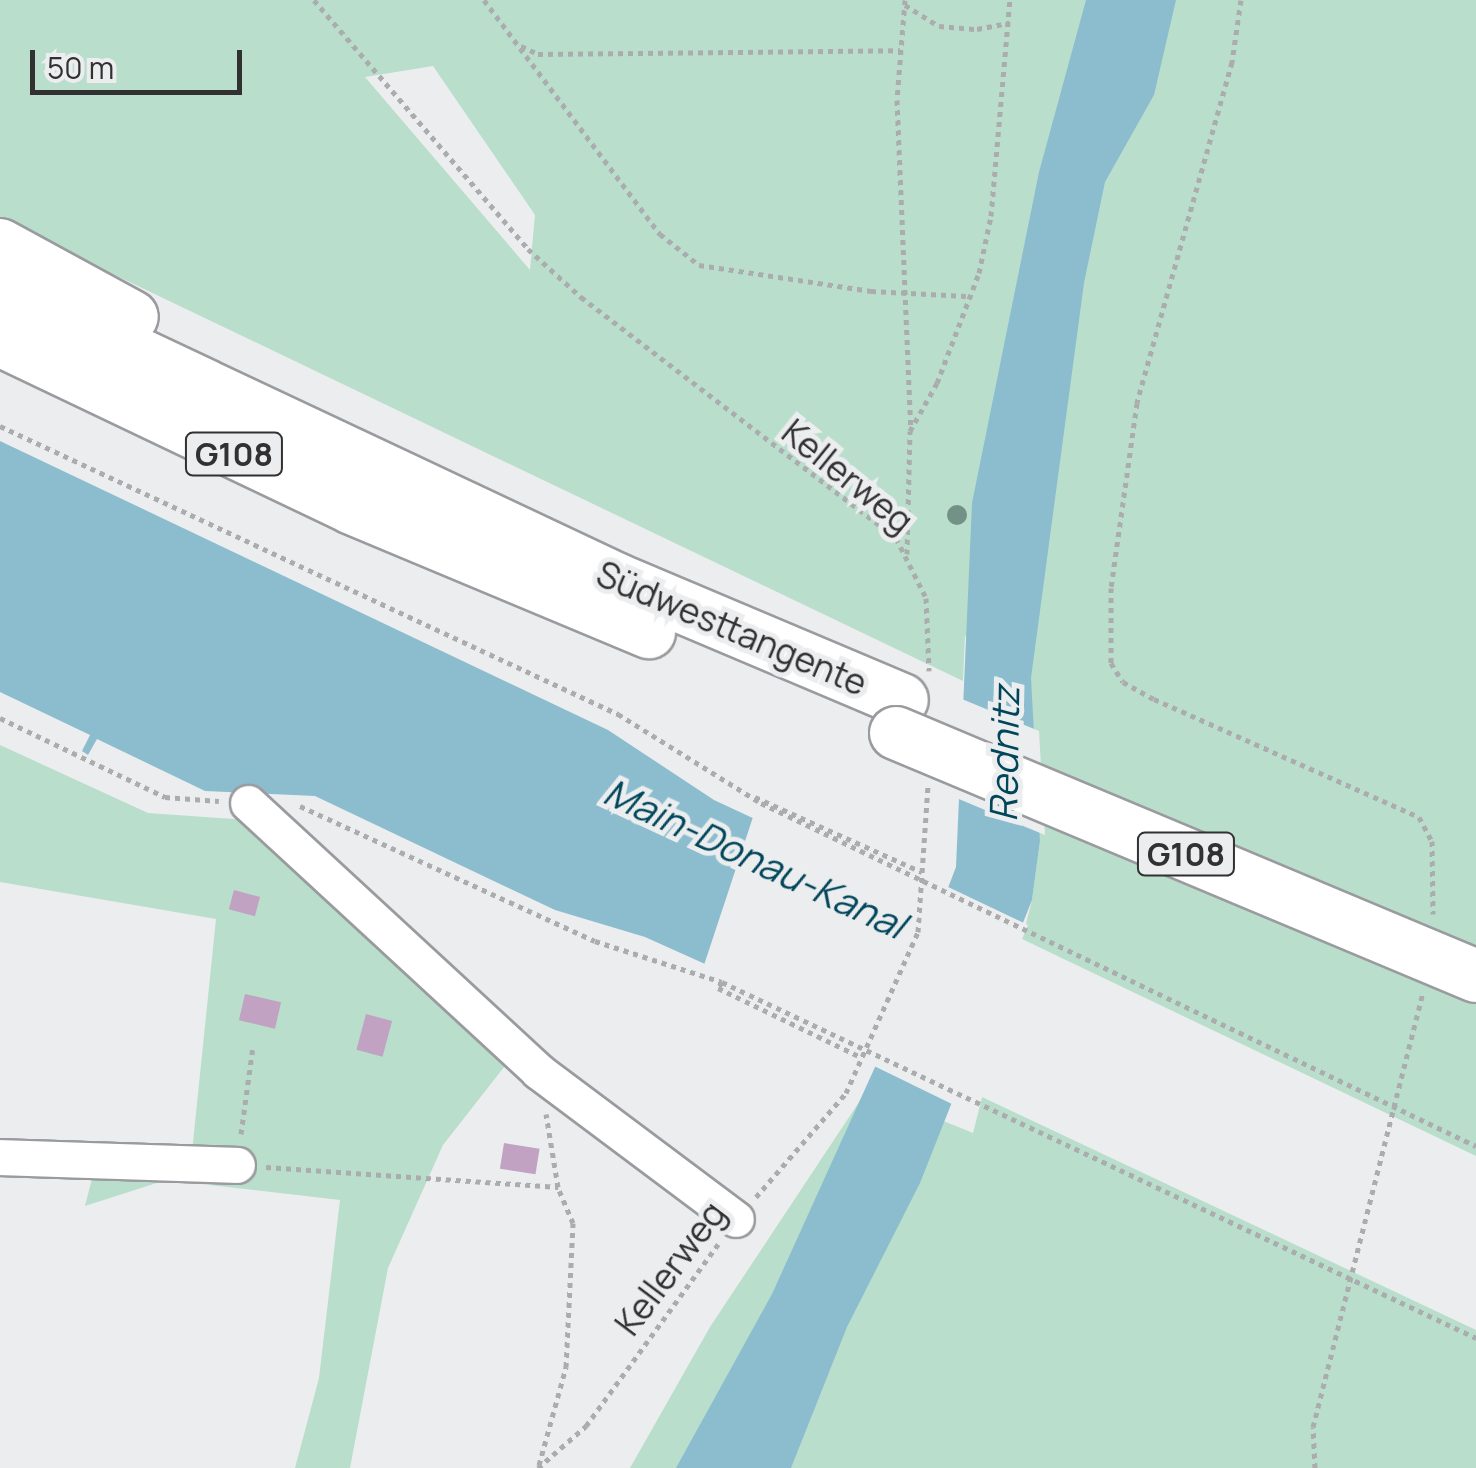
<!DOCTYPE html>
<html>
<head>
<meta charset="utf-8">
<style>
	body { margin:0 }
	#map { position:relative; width:1476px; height:1468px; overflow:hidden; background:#ecedef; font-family:Manrope,sans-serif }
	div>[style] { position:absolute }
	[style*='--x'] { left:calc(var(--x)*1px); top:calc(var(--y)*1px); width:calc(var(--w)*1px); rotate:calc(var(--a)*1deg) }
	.green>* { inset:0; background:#b9decc }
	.water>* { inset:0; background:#8cbdcf }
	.pier>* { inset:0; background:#ecedef }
	.building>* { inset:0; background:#c1a2c2; transform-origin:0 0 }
	.path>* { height:5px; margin-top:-2.5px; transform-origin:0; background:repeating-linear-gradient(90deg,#abacae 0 5px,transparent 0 10px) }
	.roads { filter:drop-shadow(2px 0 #9a9b9e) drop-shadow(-2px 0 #9a9b9e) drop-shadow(0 2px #9a9b9e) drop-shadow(0 -2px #9a9b9e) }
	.minor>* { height:35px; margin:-17.5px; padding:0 17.5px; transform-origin:17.5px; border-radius:17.5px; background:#fff }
	.highway>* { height:52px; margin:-26px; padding:0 26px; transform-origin:26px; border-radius:26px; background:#fff }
	.path-bridge>* { height:5px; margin-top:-2.5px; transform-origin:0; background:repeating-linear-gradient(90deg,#abacae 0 5px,transparent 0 10px) }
	.bridges { filter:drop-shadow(2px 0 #9a9b9e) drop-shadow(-2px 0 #9a9b9e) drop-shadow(0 2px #9a9b9e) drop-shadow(0 -2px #9a9b9e) }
	.highway-bridge>* { height:52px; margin:-26px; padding:0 26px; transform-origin:26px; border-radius:26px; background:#fff }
	.trees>* { width:20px; height:20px; margin:-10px; border-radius:50%; background:#729287 }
	span { translate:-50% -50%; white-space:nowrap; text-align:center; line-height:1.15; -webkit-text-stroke:10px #ecedef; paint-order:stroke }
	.shield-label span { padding:2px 8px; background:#ecedef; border:2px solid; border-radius:8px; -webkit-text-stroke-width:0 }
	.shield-label { font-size:32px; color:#313132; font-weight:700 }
	.street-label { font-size:35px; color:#313132 }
	.water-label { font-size:38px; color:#00465a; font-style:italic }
	.scale { position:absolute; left:30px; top:50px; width:212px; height:45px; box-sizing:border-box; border:5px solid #313132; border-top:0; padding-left:12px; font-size:30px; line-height:35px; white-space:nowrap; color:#313132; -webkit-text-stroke:8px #ecedef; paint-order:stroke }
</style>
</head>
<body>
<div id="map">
	<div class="green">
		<div style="clip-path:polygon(evenodd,0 0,1476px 0,1476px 1468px,630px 1468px,710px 1327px,867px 1090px,973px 1133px,1032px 900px,1040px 841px,965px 635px,963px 681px,0 220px,0 0,433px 66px,535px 215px,530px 270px,365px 77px,433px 66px)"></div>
		<div style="clip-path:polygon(0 745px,148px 813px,248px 820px,508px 1062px,443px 1145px,388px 1268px,350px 1468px,295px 1468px,319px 1378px,340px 1200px,166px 1180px,85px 1206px,97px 1159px,192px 1152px,216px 919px,0 882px)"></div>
	</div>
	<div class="water">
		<div style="clip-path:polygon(1086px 0,1176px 0,1154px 95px,1105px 182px,1084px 283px,1031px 678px,1040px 841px,1032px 900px,920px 1183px,847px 1327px,791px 1468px,676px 1468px,772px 1294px,885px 1045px,645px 937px,555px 910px,315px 796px,205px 791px,97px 739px,88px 755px,82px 751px,90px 735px,0 692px,0 441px,608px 730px,714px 800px,941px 906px,956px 867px,972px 503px,1039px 172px)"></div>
	</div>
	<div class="pier">
		<div style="clip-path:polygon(957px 697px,1039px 731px,1045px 835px,954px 797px)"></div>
		<div style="clip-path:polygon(754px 814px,938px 899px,944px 885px,1028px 925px,1022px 939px,1476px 1156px,1476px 1330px,963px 1088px,956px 1106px,872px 1065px,879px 1048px,703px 968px)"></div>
	</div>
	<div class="building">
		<div style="left:234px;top:890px;width:27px;height:20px;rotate:15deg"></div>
		<div style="left:245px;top:994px;width:37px;height:27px;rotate:13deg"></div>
		<div style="left:366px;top:1014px;width:27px;height:37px;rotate:15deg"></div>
		<div style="left:504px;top:1143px;width:36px;height:26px;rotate:9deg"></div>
	</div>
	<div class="path">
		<div style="--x:314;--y:0;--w:328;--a:49.3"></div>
		<div style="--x:528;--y:249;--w:72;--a:42.2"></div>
		<div style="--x:581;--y:297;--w:397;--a:37.4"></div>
		<div style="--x:896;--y:538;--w:67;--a:63.4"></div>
		<div style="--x:926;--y:598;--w:73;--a:87.6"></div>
		<div style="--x:484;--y:0;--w:293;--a:53.1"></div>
		<div style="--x:660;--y:234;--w:50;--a:38.5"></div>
		<div style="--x:699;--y:265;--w:174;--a:8.6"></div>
		<div style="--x:871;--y:291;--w:95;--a:3"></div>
		<div style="--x:905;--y:0;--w:100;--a:94.6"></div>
		<div style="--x:897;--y:100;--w:328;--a:87.6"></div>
		<div style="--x:1241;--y:0;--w:63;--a:98.3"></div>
		<div style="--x:1232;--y:62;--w:354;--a:105.6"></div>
		<div style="--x:1137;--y:403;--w:187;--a:98"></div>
		<div style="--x:1111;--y:588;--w:75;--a:90"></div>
		<div style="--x:1111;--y:663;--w:22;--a:58"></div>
		<div style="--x:1123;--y:682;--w:35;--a:29"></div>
		<div style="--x:1154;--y:699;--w:290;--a:24"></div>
		<div style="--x:1419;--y:817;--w:27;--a:62"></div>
		<div style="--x:1432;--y:841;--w:73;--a:89.2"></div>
		<div style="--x:905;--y:5;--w:40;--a:32"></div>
		<div style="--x:939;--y:26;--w:38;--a:5"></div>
		<div style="--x:977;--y:29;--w:33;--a:-11"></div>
		<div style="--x:521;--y:46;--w:19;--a:25"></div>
		<div style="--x:538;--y:54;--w:362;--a:-0.6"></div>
		<div style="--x:0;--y:426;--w:682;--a:24.99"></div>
		<div style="--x:618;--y:714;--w:168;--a:31.9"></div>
		<div style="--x:907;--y:554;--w:123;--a:-88.6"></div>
		<div style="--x:910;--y:431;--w:55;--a:-60.6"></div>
		<div style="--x:937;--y:383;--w:118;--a:-69.1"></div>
		<div style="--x:979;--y:273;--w:58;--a:-78.1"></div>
		<div style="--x:991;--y:216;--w:217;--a:-85"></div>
		<div style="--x:0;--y:718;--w:183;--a:25.6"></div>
		<div style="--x:165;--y:797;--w:54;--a:4.2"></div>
		<div style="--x:755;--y:797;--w:183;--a:24.2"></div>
		<div style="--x:300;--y:806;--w:324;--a:24.6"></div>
		<div style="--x:595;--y:941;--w:133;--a:17.9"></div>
		<div style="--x:722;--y:982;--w:7;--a:124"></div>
		<div style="--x:718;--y:988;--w:159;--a:25.8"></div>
		<div style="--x:241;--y:1134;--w:89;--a:-82.2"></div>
		<div style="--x:266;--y:1167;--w:293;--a:3.9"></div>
		<div style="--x:756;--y:1197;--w:138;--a:-49.1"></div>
		<div style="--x:846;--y:1093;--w:176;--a:-65.9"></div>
		<div style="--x:918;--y:932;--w:145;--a:-86.1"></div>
		<div style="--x:539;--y:1465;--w:102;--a:-74.6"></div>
		<div style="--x:566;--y:1367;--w:144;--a:-87.2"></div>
		<div style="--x:573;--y:1223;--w:39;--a:-113"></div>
		<div style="--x:558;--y:1187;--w:74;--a:-99.3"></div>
		<div style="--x:538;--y:1468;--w:64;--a:-41.2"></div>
		<div style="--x:586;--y:1426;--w:225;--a:-54"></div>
		<div style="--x:1315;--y:1468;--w:41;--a:-92.8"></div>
		<div style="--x:1313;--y:1427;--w:446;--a:-75.8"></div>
	</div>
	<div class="roads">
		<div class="minor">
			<div style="--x:248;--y:803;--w:395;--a:42.7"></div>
			<div style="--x:538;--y:1071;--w:247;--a:36.8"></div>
			<div style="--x:0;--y:1157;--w:237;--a:1.9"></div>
		</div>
		<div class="highway">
			<div style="--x:0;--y:245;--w:150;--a:28.6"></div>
			<div style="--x:0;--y:289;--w:683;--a:25.21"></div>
			<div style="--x:618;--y:580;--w:308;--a:22.9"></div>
			<div style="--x:0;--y:340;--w:390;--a:25.5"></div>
			<div style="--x:352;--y:508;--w:322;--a:22.7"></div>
		</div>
	</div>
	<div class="path-bridge">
		<div style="--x:761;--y:803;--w:793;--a:25.63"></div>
		<div style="--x:722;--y:982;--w:834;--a:25.27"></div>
	</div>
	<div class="bridges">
		<div class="highway-bridge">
			<div style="--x:896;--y:733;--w:629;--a:22.73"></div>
		</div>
	</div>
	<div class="trees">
		<div style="left:957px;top:515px"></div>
	</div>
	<div class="shield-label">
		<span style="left:234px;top:454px">G108</span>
		<span style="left:1186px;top:854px">G108</span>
	</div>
	<div class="street-label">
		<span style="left:848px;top:476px;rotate:39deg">Kellerweg</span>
		<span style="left:732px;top:628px;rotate:23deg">Südwesttangente</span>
		<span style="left:670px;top:1268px;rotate:-53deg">Kellerweg</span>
	</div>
	<div class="water-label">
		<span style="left:1004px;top:754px;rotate:-89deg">Rednitz</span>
		<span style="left:755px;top:858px;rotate:25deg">Main-Donau-Kanal</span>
	</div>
	<div class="scale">50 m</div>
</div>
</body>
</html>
